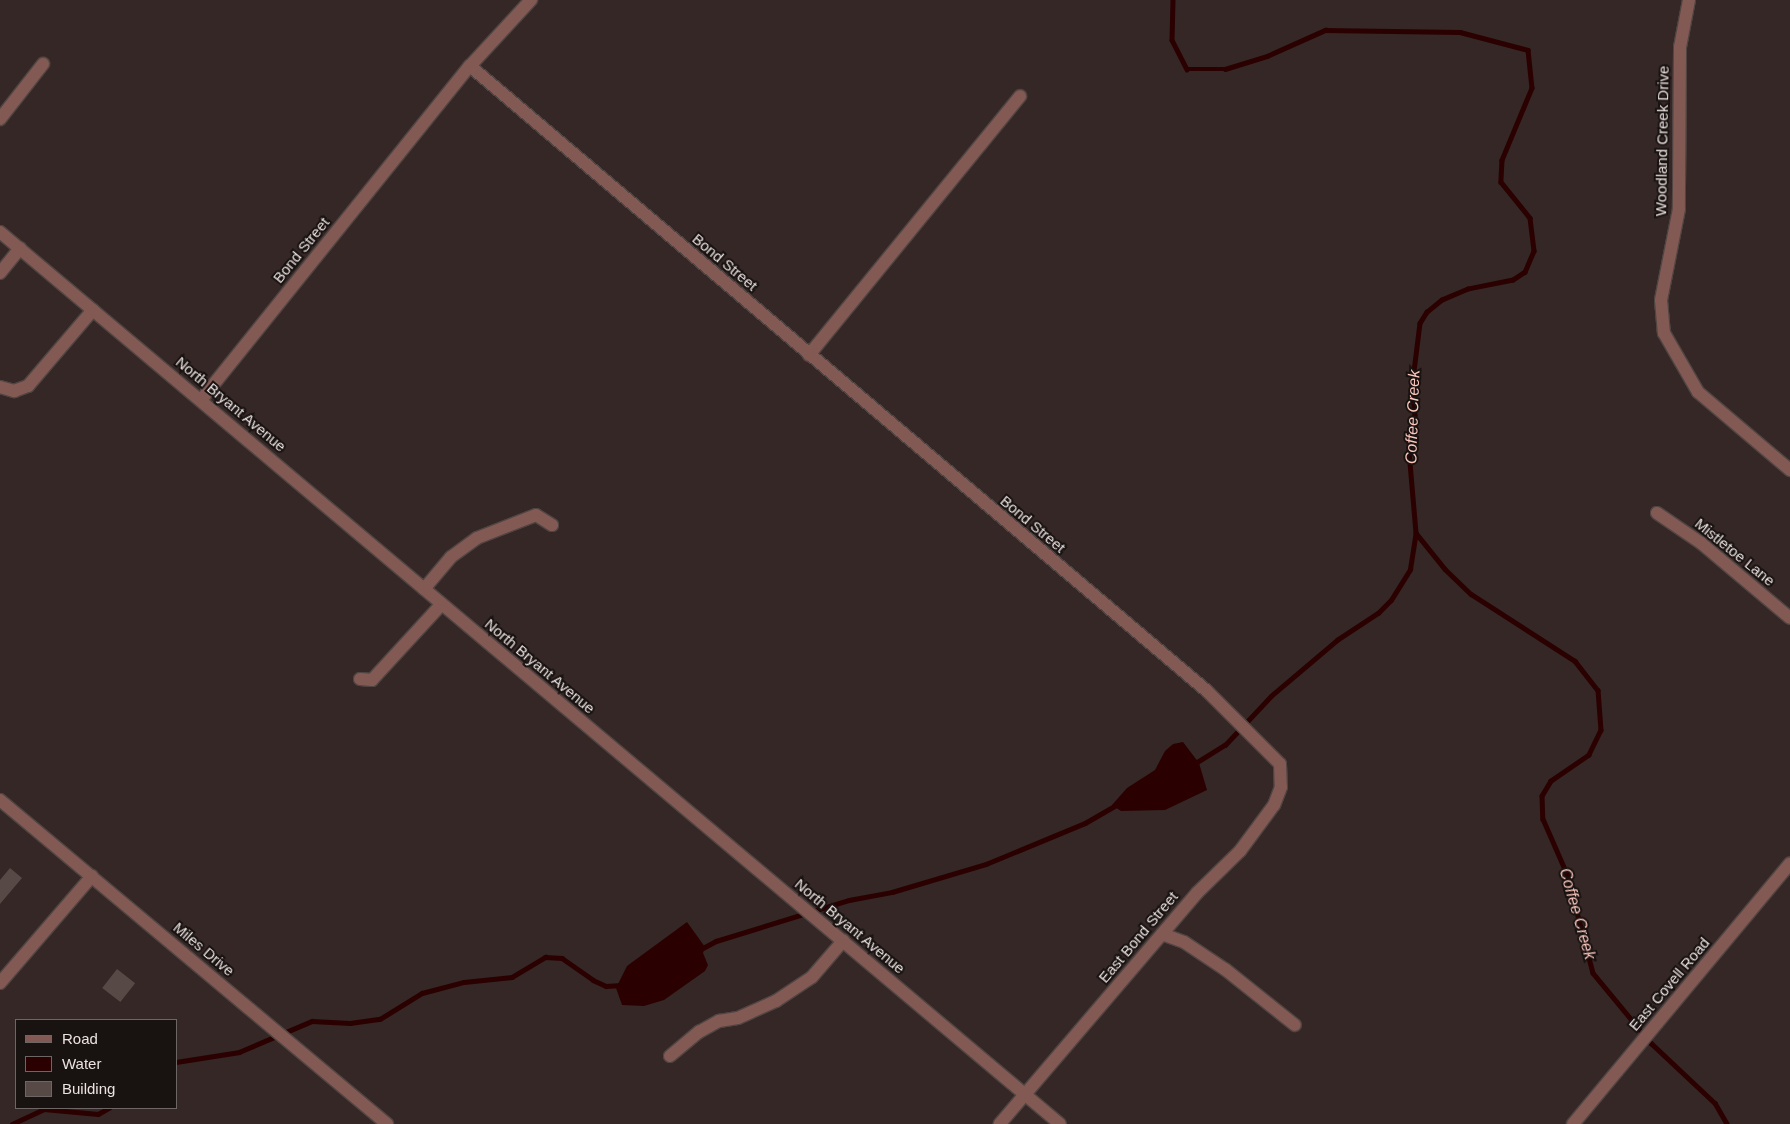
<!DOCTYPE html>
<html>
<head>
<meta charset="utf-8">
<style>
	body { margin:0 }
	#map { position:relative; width:1790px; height:1124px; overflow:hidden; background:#342725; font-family:Arial,sans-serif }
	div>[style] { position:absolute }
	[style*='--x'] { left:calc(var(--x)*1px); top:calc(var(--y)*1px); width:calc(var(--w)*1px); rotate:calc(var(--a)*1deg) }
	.water>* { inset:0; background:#2b0000 }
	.stream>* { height:4.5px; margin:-2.25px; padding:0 2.25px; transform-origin:2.25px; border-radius:2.25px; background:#2b0000 }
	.building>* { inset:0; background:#574946; transform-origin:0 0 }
	.roads { filter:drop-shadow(1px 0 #514543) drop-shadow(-1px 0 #514543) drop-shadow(0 1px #514543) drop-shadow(0 -1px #514543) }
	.minor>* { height:12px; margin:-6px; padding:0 6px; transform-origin:6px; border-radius:6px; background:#835a53 }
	span { translate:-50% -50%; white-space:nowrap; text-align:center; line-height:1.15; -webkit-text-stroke:4px #181211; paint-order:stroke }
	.street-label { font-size:15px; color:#ebe3e1 }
	.water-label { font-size:16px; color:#fbc6bc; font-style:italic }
	.legend { position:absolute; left:15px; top:1019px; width:162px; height:90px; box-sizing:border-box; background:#181211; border:1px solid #6c6664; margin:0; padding:6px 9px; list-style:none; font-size:15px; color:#ebe3e1 }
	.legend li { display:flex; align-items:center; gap:10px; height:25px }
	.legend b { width:25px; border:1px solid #6c6664 }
</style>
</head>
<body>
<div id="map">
	<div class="water">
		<div style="clip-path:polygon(1183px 742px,1199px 763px,1207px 790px,1165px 810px,1121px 811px,1112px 805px,1127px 788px,1155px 770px,1165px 751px,1173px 744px)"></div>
		<div style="clip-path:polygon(687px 922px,705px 947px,703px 953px,708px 965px,705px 971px,664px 1000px,644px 1006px,622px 1005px,616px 988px,627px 966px)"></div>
	</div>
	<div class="stream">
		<div style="--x:1173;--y:0;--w:40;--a:91.4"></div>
		<div style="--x:1172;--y:40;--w:33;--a:63"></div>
		<div style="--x:1187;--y:69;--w:38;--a:0"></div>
		<div style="--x:1225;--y:69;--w:44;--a:-17.2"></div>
		<div style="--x:1267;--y:56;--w:64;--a:-24.1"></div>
		<div style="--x:1325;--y:30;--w:135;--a:0.8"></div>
		<div style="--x:1460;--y:32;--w:70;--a:14.8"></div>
		<div style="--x:1528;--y:50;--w:38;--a:84"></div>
		<div style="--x:1532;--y:88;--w:78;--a:112.6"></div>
		<div style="--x:1502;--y:160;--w:22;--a:93"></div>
		<div style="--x:1501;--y:182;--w:46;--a:51.1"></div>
		<div style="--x:1530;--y:218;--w:33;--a:83"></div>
		<div style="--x:1534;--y:251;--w:23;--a:113"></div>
		<div style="--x:1525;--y:272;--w:14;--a:146"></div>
		<div style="--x:1513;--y:280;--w:46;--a:168.7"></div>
		<div style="--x:1468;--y:289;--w:28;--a:157"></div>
		<div style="--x:1442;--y:300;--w:19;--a:141"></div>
		<div style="--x:1427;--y:312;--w:13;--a:122"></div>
		<div style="--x:1420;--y:323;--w:64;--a:97.1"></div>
		<div style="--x:1412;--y:387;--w:28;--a:84"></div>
		<div style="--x:1415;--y:415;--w:36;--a:99"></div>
		<div style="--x:1409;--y:451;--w:82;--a:85.1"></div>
		<div style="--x:1416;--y:533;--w:46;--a:51.1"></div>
		<div style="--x:1445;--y:569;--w:36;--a:44"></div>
		<div style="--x:1471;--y:594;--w:124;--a:32.8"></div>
		<div style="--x:1575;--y:661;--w:37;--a:52"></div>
		<div style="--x:1598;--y:690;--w:40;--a:85.7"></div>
		<div style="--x:1601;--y:730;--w:28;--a:116"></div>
		<div style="--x:1589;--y:755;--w:46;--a:145.6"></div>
		<div style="--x:1551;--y:781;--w:17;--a:121"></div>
		<div style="--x:1542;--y:796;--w:23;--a:88"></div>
		<div style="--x:1543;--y:819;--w:60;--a:66.4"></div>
		<div style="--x:1567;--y:874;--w:102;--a:75.3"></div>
		<div style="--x:1593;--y:973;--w:91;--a:50.4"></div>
		<div style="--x:1651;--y:1043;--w:88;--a:43.2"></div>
		<div style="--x:1715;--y:1103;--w:24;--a:60"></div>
		<div style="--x:1194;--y:764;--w:36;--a:-32"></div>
		<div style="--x:1225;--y:745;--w:67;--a:-46.8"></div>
		<div style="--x:1271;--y:696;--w:87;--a:-40.3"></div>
		<div style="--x:1337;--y:640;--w:49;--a:-33.4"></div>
		<div style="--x:1378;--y:613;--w:18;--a:-45"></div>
		<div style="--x:1391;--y:600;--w:36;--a:-58"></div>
		<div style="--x:1410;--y:569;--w:36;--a:-81"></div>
		<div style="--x:701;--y:949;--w:17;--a:-28"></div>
		<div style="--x:716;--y:941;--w:139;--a:-17.1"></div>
		<div style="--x:849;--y:900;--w:44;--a:-10.5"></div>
		<div style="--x:892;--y:892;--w:98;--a:-16.6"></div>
		<div style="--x:986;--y:864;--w:107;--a:-22.5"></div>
		<div style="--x:1085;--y:823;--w:38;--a:-30"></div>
		<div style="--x:176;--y:1062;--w:64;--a:-9"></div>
		<div style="--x:239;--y:1052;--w:79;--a:-23"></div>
		<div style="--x:312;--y:1021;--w:38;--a:3"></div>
		<div style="--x:350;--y:1023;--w:30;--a:-8"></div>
		<div style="--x:380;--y:1019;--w:49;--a:-31.8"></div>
		<div style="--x:422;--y:993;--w:43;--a:-14.7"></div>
		<div style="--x:464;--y:982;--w:48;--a:-5.9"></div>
		<div style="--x:512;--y:977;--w:39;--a:-31"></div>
		<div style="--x:545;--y:957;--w:17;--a:3"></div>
		<div style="--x:562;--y:958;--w:38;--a:35"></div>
		<div style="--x:593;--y:980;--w:14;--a:25"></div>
		<div style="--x:606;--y:986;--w:15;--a:-4"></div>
		<div style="--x:12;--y:1124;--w:35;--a:-25"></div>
		<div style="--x:44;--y:1109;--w:54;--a:5.3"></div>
		<div style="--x:98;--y:1114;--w:13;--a:-29"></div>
	</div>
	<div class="building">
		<div style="clip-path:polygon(10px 868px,22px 878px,0 904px,0 880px)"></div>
		<div style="left:117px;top:969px;width:23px;height:24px;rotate:38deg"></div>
	</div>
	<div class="roads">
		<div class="minor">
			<div style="--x:1689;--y:0;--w:48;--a:100.8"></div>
			<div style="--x:1680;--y:47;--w:162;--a:90.4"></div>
			<div style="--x:1679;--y:209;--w:93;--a:101.2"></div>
			<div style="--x:1661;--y:300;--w:33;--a:85"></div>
			<div style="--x:1664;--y:333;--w:68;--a:60"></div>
			<div style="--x:1698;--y:392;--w:121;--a:40.3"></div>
			<div style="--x:470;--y:66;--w:966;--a:40.3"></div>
			<div style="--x:1207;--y:691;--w:103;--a:45"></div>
			<div style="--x:1280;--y:764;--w:23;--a:88"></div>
			<div style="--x:1281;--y:787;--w:19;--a:111"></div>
			<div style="--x:1274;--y:805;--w:57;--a:126.5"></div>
			<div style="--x:1240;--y:851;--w:60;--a:135.7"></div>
			<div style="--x:1197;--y:893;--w:304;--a:130.5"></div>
			<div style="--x:0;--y:119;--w:70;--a:-52"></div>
			<div style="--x:0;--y:232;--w:1385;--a:40.08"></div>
			<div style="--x:0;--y:273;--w:32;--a:-51"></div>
			<div style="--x:809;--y:355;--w:334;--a:-50.8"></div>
			<div style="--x:0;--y:387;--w:15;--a:16"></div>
			<div style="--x:14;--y:391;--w:15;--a:-20"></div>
			<div style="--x:28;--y:386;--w:100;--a:-49.5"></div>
			<div style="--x:201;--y:400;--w:429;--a:-51.2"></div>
			<div style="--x:470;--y:66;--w:90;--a:-47.3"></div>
			<div style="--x:1657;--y:513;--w:53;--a:34.3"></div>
			<div style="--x:1701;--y:543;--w:116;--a:40.1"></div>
			<div style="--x:424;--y:589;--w:42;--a:-49.8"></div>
			<div style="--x:451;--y:557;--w:32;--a:-36"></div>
			<div style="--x:477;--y:538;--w:63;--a:-21.3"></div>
			<div style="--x:536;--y:515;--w:19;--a:32"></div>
			<div style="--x:360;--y:679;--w:12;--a:5"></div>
			<div style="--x:372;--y:680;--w:103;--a:-47.4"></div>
			<div style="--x:0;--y:800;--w:505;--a:39.94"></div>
			<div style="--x:1162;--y:934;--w:23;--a:20"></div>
			<div style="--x:1184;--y:942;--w:50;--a:33.7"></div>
			<div style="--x:1226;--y:970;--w:88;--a:38.6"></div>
			<div style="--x:0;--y:983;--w:141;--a:-49.3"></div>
			<div style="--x:670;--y:1056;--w:38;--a:-40"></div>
			<div style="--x:699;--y:1032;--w:23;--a:-29"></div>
			<div style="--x:719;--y:1021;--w:19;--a:-9"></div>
			<div style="--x:738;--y:1018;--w:42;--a:-24.1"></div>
			<div style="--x:776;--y:1001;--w:43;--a:-33.7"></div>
			<div style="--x:812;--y:977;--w:48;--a:-49.3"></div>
			<div style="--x:1573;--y:1124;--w:339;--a:-50.2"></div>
		</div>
	</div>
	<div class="street-label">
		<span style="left:1662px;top:141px;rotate:-89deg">Woodland Creek Drive</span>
		<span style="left:301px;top:250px;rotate:-51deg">Bond Street</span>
		<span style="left:725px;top:262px;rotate:40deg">Bond Street</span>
		<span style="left:231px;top:404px;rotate:40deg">North Bryant Avenue</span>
		<span style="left:1033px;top:524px;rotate:40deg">Bond Street</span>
		<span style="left:1735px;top:552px;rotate:39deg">Mistletoe Lane</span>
		<span style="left:540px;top:666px;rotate:40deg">North Bryant Avenue</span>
		<span style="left:850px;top:926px;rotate:40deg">North Bryant Avenue</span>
		<span style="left:1138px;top:937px;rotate:-50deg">East Bond Street</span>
		<span style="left:204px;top:949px;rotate:40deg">Miles Drive</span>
		<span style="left:1669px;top:984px;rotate:-50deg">East Covell Road</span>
	</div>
	<div class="water-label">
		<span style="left:1413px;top:417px;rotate:-88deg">Coffee Creek</span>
		<span style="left:1577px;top:914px;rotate:74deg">Coffee Creek</span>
	</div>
	<ul class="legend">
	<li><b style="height:6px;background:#835a53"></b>Road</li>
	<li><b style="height:14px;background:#2b0000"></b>Water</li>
	<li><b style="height:14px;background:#574946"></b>Building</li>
	</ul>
</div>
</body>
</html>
